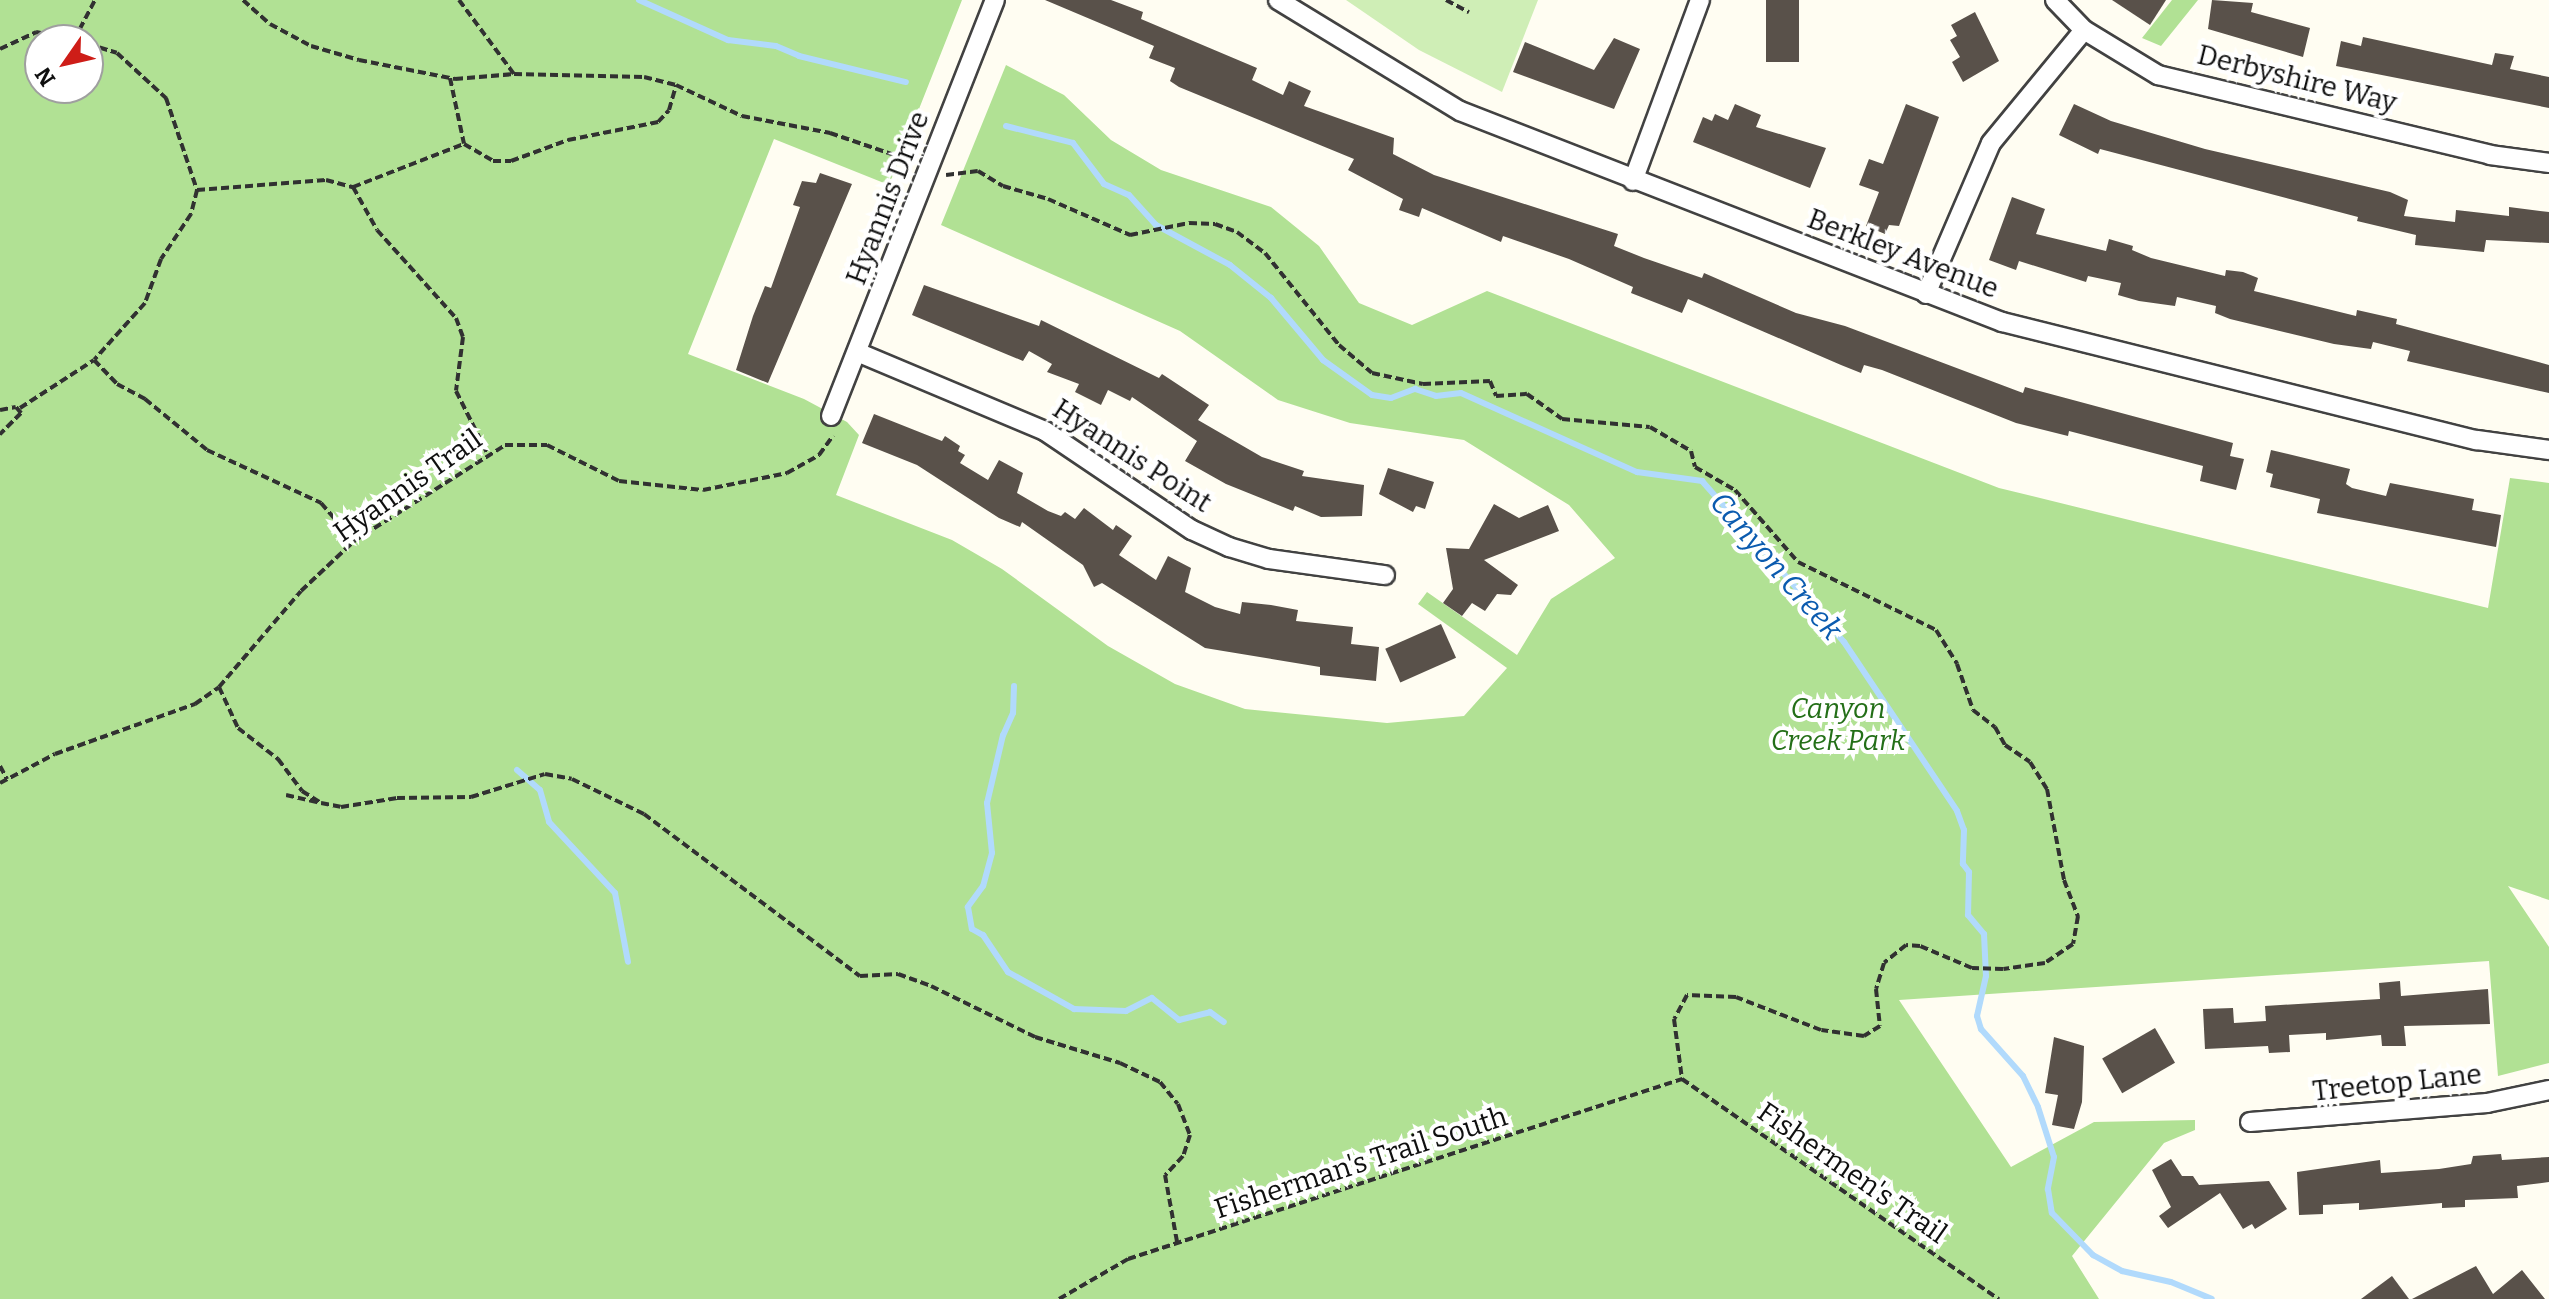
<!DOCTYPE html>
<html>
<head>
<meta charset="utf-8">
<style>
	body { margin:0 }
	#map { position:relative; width:2549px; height:1299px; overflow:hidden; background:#fffdf2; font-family:Bitter,serif }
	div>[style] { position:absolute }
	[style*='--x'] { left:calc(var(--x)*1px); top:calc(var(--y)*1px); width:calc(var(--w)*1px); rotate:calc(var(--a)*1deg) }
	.green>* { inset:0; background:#cfeeb6 }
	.forest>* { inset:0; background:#b1e194 }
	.stream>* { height:6px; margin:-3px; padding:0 3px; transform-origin:3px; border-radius:3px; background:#b1dafc }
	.building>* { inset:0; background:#59514a; transform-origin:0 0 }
	.path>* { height:4px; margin-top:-2px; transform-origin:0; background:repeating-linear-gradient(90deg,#313131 0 8px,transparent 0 12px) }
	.roads { filter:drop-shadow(2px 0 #424242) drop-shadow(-2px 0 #424242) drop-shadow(0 2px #424242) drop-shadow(0 -2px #424242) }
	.street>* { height:18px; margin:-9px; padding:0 9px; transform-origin:9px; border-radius:9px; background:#fff }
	span { translate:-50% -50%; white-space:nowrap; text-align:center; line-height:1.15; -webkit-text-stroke:8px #fff; paint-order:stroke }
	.street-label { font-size:28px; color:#0f0f0f }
	.park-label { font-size:28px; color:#246f18; font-style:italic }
	.water-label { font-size:30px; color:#0b5baf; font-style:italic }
	.north { position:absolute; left:24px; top:24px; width:80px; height:80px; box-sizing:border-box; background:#fff; border:2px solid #9f9f9f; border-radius:50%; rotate:236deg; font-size:22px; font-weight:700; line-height:32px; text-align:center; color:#0f0f0f }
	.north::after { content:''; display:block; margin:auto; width:28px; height:36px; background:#ce1d18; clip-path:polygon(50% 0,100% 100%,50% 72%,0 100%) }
</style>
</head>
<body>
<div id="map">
	<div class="green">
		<div style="clip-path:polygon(1346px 0,1538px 0,1502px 92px,1419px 50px)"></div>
	</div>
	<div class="forest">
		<div style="clip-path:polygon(evenodd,0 0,962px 0,889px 185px,774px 139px,688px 354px,804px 399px,847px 422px,859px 435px,836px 495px,952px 540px,1002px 569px,1108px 646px,1175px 684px,1245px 709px,1387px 723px,1464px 716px,1507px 668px,1418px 604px,1427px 592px,1517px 655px,1551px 599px,1615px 558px,1569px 505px,1464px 440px,1350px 423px,1278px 400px,1180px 331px,941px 225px,1006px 65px,1064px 95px,1111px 140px,1161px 170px,1271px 207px,1319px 246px,1359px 303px,1412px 325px,1487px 291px,1999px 488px,2488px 608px,2510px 478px,2549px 483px,2549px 900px,2508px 886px,2549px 947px,2549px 1063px,2498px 1076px,2489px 961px,1899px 1000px,2011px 1167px,2094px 1122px,2195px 1120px,2195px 1130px,2164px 1143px,2072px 1256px,2099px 1299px,0 1299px,0 0,40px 40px,88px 40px,88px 88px,40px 88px,40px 40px)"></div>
		<div style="clip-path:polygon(2172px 0,2198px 0,2161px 46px,2142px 38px)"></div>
	</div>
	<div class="stream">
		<div style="--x:639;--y:0;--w:98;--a:24.2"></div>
		<div style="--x:728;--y:40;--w:48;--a:7.1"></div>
		<div style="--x:776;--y:46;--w:25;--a:23"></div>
		<div style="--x:799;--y:56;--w:110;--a:13.7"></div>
		<div style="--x:1006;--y:126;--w:69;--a:14.2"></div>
		<div style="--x:1073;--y:143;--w:51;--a:52.9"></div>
		<div style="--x:1104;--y:184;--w:27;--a:24"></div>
		<div style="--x:1129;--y:195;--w:40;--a:48"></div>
		<div style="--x:1156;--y:225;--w:84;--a:28.4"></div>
		<div style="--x:1230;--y:265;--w:53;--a:38.8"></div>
		<div style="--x:1271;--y:298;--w:81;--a:50"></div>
		<div style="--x:1323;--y:360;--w:60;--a:35.5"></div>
		<div style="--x:1372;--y:395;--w:19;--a:9"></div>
		<div style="--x:1391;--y:398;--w:26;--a:-21"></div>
		<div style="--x:1415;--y:389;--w:22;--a:18"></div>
		<div style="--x:1436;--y:396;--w:25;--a:-7"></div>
		<div style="--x:1461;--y:393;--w:193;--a:24.2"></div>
		<div style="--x:1637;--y:472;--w:66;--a:7.9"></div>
		<div style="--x:1702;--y:481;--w:215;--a:48.6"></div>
		<div style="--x:1844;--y:642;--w:203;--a:56.2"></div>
		<div style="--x:1957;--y:811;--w:20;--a:70"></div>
		<div style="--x:1964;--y:830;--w:34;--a:92"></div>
		<div style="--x:1963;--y:864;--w:10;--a:53"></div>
		<div style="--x:1969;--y:872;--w:43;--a:91.3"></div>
		<div style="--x:1968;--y:915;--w:25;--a:50"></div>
		<div style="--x:1984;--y:934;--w:42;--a:87.3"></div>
		<div style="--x:1986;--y:976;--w:41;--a:102.7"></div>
		<div style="--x:1977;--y:1016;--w:14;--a:73"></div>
		<div style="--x:1981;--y:1029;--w:63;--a:48.2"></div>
		<div style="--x:2023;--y:1076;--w:34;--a:64"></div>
		<div style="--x:2038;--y:1107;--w:52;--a:72.3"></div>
		<div style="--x:2054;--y:1157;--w:33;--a:101"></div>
		<div style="--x:2048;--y:1189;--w:24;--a:81"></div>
		<div style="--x:2052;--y:1213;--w:59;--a:45.7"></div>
		<div style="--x:2093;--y:1255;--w:33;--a:29"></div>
		<div style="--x:2122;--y:1271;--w:50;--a:12.7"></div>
		<div style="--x:2171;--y:1282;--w:44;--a:22.5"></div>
		<div style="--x:1014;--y:686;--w:27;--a:92"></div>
		<div style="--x:1013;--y:713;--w:24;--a:114"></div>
		<div style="--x:1003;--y:735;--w:70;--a:103.2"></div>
		<div style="--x:987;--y:803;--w:50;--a:84.3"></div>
		<div style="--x:992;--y:853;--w:34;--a:105"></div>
		<div style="--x:983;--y:886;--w:26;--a:126"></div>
		<div style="--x:968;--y:907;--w:22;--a:80"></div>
		<div style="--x:972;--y:929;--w:13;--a:29"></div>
		<div style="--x:983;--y:935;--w:45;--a:56"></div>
		<div style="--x:1008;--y:972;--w:76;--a:29.3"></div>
		<div style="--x:1074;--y:1009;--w:52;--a:2.2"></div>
		<div style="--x:1126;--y:1011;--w:29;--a:-27"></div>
		<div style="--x:1152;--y:998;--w:35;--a:39"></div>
		<div style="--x:1179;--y:1020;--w:32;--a:-14"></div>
		<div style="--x:1210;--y:1012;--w:17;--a:36"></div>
		<div style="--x:517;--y:770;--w:30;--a:41"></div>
		<div style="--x:540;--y:790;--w:33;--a:74"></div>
		<div style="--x:549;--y:822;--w:97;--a:47.1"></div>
		<div style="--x:615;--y:893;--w:70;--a:79.3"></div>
	</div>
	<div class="building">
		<div style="clip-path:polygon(1045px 0,1111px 0,1143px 12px,1141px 19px,1257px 68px,1252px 80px,1283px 95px,1289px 81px,1311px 91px,1304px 106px,1394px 138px,1393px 154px,1434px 175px,1618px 234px,1614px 246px,1644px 258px,1702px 278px,1704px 273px,1796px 313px,1845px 326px,2023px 393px,2025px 387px,2233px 443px,2230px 456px,2244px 459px,2236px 490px,2200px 481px,2203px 466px,2069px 431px,2068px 436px,2016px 423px,1882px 370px,1864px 365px,1861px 373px,1841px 365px,1688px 299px,1682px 313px,1631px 293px,1633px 287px,1569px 259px,1503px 236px,1501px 242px,1422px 208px,1419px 217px,1399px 210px,1403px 199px,1348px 170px,1354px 159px,1179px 87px,1170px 81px,1175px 68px,1149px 58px,1154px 46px)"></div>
		<div style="left:1766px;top:0;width:33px;height:62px"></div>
		<div style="clip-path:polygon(2112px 0,2166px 0,2150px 25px)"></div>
		<div style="clip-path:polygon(2212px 0,2253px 3px,2251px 12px,2310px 28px,2303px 57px,2208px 29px)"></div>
		<div style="clip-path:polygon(1975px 12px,1999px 61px,1963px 82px,1952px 62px,1960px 57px,1950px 40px,1957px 36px,1951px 25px)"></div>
		<div style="clip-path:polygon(2363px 37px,2492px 65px,2495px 53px,2514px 56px,2510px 69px,2549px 77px,2549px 108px,2336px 66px,2341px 41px,2361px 46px)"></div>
		<div style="clip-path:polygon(1614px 38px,1640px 49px,1614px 109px,1513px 72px,1525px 42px,1594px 70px)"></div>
		<div style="clip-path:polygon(1735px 104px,1761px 115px,1756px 127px,1826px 148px,1810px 188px,1693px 142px,1703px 117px,1712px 121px,1715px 114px,1728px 120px)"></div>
		<div style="clip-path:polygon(1906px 104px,1939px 117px,1899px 226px,1889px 225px,1885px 234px,1866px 226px,1879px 192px,1859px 185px,1869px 159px,1883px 164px)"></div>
		<div style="clip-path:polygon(2074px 104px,2111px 121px,2205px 149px,2390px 192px,2408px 200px,2404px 216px,2455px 222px,2456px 210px,2509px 216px,2509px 207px,2549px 212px,2549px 243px,2486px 240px,2484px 252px,2415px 245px,2416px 235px,2357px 221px,2358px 217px,2100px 149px,2098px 154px,2059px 135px)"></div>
		<div style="clip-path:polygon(820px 173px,852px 184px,768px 383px,736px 370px,753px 316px,765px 286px,771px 288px,800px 207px,793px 205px,802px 181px,816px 183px)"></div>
		<div style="clip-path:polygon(2012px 197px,2045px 209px,2036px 234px,2106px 251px,2109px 239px,2133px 246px,2132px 250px,2151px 258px,2225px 276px,2226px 270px,2243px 272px,2258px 278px,2254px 291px,2356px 316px,2357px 310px,2397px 319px,2396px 324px,2549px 365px,2549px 393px,2407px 361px,2410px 351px,2373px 342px,2371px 349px,2334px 344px,2230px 319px,2215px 313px,2216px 306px,2177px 297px,2175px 306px,2139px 301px,2118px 295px,2121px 283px,2088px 276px,2086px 282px,2019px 261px,2016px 270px,1989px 260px)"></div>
		<div style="clip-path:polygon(924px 285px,1039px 326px,1041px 320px,1159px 378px,1162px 374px,1209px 405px,1198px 420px,1262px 457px,1304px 471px,1302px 476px,1364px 485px,1362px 516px,1321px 517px,1295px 506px,1293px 511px,1226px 484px,1185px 461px,1197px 441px,1132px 397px,1130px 401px,1108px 390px,1101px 405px,1075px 392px,1079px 384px,1047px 372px,1052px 364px,1029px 351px,1023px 361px,912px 315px)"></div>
		<div style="clip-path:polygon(874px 414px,942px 441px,945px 436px,960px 446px,958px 451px,965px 455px,960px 463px,988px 480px,999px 460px,1023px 473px,1017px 493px,1048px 511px,1061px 516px,1065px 512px,1075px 519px,1084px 508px,1113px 530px,1116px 525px,1132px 536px,1119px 555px,1156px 580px,1168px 556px,1191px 568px,1185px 592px,1215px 607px,1240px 614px,1242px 602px,1271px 605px,1298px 610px,1296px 621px,1353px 627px,1351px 644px,1379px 647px,1376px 681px,1320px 675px,1320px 667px,1205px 648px,1102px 583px,1094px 587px,1083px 565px,1022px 522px,1020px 527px,999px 518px,917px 465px,862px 443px)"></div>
		<div style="clip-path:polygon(2271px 450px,2350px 469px,2346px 484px,2352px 488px,2386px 496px,2390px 483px,2474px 499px,2472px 510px,2501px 515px,2496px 547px,2317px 513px,2320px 499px,2270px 487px,2273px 474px,2266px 472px)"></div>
		<div style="clip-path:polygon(1388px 468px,1434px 482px,1425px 509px,1416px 506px,1413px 512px,1379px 494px)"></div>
		<div style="clip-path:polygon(1494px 504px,1519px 518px,1548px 505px,1559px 531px,1484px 560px,1518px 585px,1511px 595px,1497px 594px,1485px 611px,1472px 603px,1462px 616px,1443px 603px,1453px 589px,1446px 548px,1469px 549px)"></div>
		<div style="left:1441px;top:624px;width:37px;height:61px;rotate:66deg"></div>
		<div style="clip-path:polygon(2400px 981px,2401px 996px,2488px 989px,2490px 1024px,2404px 1026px,2406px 1046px,2382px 1046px,2381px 1035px,2326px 1040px,2326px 1033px,2289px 1035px,2290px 1052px,2269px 1053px,2268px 1046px,2205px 1049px,2203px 1009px,2233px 1008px,2234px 1023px,2266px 1021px,2265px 1006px,2380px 999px,2379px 983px)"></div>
		<div style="left:2155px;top:1028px;width:40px;height:61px;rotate:60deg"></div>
		<div style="clip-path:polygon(2054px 1037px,2084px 1046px,2082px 1102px,2074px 1129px,2052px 1125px,2058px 1095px,2045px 1093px)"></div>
		<div style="clip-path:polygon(2501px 1154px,2502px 1160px,2549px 1157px,2549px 1182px,2517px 1186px,2518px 1198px,2465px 1200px,2465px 1207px,2442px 1208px,2442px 1203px,2359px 1210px,2359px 1203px,2323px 1205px,2323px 1214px,2299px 1215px,2297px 1172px,2380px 1160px,2381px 1173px,2439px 1169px,2471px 1164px,2473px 1156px)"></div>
		<div style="clip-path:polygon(2171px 1159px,2182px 1176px,2193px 1176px,2199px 1185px,2269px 1181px,2287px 1209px,2255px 1229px,2252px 1224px,2243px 1229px,2220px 1193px,2168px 1228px,2159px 1216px,2171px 1207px,2152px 1170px)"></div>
		<div style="clip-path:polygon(2476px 1266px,2493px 1294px,2522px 1270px,2545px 1299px,2412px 1299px)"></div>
		<div style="clip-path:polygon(2392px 1276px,2409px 1299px,2361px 1299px)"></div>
	</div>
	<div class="path">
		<div style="--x:243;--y:0;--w:36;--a:42"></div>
		<div style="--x:270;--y:24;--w:47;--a:28.2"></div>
		<div style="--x:311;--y:46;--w:50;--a:16.3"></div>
		<div style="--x:359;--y:60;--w:98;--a:11.2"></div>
		<div style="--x:455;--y:79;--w:59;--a:-4.8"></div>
		<div style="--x:514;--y:74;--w:130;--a:1.3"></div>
		<div style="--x:644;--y:77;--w:33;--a:14"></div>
		<div style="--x:676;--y:85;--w:73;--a:25.2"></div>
		<div style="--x:742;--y:116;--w:90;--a:10.9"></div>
		<div style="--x:830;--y:133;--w:87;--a:18.9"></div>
		<div style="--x:459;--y:0;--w:92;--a:53.4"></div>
		<div style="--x:1446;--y:0;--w:26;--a:28"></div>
		<div style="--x:74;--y:40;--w:45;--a:-62.3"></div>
		<div style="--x:88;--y:44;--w:30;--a:17"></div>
		<div style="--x:117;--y:53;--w:67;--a:42.6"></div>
		<div style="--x:166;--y:98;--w:97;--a:71.4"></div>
		<div style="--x:197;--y:190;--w:25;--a:104"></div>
		<div style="--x:191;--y:214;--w:54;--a:123.7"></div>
		<div style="--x:161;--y:259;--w:47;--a:110"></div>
		<div style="--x:145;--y:303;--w:76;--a:131.8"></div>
		<div style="--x:94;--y:360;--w:33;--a:46"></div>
		<div style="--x:117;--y:384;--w:32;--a:28"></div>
		<div style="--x:145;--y:399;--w:80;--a:39.4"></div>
		<div style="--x:207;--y:450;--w:126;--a:24.9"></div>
		<div style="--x:321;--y:503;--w:50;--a:49"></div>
		<div style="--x:0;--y:49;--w:40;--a:-25"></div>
		<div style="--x:36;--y:32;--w:41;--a:11.3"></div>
		<div style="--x:450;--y:78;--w:67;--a:78"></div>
		<div style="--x:946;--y:175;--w:32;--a:-7"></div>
		<div style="--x:978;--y:171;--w:29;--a:31"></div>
		<div style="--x:1003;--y:186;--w:47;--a:16.1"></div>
		<div style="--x:1048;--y:199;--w:90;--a:23.7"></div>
		<div style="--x:1130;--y:235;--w:60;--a:-11.5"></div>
		<div style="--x:1189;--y:223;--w:26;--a:2"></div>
		<div style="--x:1215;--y:224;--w:23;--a:20"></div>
		<div style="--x:1237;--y:232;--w:35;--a:37"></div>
		<div style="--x:1265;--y:253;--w:118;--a:51.2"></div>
		<div style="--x:1339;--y:345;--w:43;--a:40.3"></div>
		<div style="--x:1372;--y:373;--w:52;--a:12.2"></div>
		<div style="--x:1423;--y:384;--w:67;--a:-2.6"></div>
		<div style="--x:1490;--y:381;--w:16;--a:68"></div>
		<div style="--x:1496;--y:396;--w:31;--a:-4"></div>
		<div style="--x:1527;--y:394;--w:43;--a:35.5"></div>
		<div style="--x:1562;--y:419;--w:88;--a:5.2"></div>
		<div style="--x:1650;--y:427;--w:48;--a:30.3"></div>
		<div style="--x:1691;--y:451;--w:16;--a:76"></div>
		<div style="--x:1695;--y:467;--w:46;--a:29.9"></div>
		<div style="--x:1735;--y:490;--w:96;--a:48.8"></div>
		<div style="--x:1798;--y:562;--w:154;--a:26.2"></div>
		<div style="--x:1936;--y:630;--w:40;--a:58"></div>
		<div style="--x:1957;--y:664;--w:49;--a:70.8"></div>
		<div style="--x:1973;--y:710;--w:28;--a:38"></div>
		<div style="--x:1995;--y:727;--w:21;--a:61"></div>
		<div style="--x:2005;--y:745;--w:30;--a:34"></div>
		<div style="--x:2030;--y:762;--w:32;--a:58"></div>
		<div style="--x:2047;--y:789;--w:93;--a:79.4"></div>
		<div style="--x:2064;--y:880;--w:39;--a:69"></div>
		<div style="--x:2078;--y:916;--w:28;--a:100"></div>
		<div style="--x:2073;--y:944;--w:34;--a:146"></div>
		<div style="--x:2045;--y:963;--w:42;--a:171.9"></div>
		<div style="--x:2003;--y:969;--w:31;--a:-178"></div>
		<div style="--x:1972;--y:968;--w:56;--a:-157.1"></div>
		<div style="--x:1920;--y:946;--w:14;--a:-176"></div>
		<div style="--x:1906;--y:945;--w:28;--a:141"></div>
		<div style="--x:1884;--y:963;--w:27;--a:107"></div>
		<div style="--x:1876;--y:989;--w:37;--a:84"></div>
		<div style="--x:1880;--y:1026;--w:19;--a:148"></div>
		<div style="--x:1864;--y:1036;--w:43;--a:-172.1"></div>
		<div style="--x:1821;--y:1030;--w:91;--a:-158.8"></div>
		<div style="--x:1736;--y:997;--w:49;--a:-177.7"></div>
		<div style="--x:1687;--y:995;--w:27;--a:118"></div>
		<div style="--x:1674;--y:1019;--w:61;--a:82.4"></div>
		<div style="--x:353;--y:187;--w:49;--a:60.8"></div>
		<div style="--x:377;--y:230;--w:118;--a:48.1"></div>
		<div style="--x:456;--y:318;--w:20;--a:70"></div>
		<div style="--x:463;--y:337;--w:54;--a:97.4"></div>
		<div style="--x:456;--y:391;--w:69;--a:63.4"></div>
		<div style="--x:197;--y:190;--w:129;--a:-4.4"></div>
		<div style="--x:326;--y:180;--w:28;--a:15"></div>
		<div style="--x:353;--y:187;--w:119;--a:-21.2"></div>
		<div style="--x:464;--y:144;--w:34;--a:30"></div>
		<div style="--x:493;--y:161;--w:18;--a:0"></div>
		<div style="--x:511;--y:161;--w:61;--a:-20.2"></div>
		<div style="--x:568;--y:140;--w:92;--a:-11.3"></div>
		<div style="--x:658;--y:122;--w:16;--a:-47"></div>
		<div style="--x:669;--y:110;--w:26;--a:-74"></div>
		<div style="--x:20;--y:408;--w:88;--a:-33"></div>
		<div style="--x:0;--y:410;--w:16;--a:-11"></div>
		<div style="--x:16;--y:407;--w:8;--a:50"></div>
		<div style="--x:21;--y:413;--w:30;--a:135"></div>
		<div style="--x:219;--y:687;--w:45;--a:65.1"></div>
		<div style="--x:238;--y:728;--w:51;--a:37.8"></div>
		<div style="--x:278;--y:759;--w:40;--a:53"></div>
		<div style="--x:302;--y:791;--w:22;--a:32"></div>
		<div style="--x:321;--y:803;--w:20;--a:11"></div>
		<div style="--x:341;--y:807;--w:57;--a:-9.1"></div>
		<div style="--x:397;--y:798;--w:74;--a:-0.8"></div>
		<div style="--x:471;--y:797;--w:77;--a:-17.3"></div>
		<div style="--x:545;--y:774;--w:27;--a:10"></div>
		<div style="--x:572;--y:779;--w:80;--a:25.9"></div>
		<div style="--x:644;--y:814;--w:270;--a:36.9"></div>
		<div style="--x:860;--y:976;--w:38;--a:-3"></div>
		<div style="--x:898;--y:974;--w:35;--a:20"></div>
		<div style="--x:931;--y:986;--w:116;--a:26.1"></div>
		<div style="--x:1035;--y:1037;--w:89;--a:17"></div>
		<div style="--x:1120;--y:1063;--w:44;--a:25.4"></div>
		<div style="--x:1160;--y:1082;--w:28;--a:51"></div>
		<div style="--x:1178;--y:1104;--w:33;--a:69"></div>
		<div style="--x:1190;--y:1135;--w:22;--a:108"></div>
		<div style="--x:1183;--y:1156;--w:26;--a:133"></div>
		<div style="--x:1165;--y:1175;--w:68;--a:79.8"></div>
		<div style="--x:0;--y:766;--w:15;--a:62"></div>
		<div style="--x:0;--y:783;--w:62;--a:-27.8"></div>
		<div style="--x:55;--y:754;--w:149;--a:-19.7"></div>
		<div style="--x:195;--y:704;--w:29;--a:-35"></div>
		<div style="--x:219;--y:687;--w:126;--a:-49.5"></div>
		<div style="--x:301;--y:591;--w:73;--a:-43.3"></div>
		<div style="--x:354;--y:541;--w:179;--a:-32.4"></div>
		<div style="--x:505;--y:445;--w:42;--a:0"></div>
		<div style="--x:547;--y:445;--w:80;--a:26.6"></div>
		<div style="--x:619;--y:481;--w:84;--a:6.1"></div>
		<div style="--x:703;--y:490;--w:86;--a:-11.4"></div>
		<div style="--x:787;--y:473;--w:37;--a:-29"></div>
		<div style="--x:819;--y:455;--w:24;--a:-54"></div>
		<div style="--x:286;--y:795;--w:36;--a:13"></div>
		<div style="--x:1682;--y:1079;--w:386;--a:34.8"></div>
		<div style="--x:1059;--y:1299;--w:80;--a:-30.1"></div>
		<div style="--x:1128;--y:1259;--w:583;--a:-18"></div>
	</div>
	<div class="roads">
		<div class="street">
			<div style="--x:1278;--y:0;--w:213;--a:31.4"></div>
			<div style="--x:1460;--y:111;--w:582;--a:21.27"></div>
			<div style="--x:2002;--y:322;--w:489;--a:14"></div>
			<div style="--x:2477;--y:440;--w:73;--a:7.9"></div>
			<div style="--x:2055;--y:0;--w:42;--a:46"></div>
			<div style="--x:2084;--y:30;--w:87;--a:31.3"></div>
			<div style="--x:2158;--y:75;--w:342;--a:13.5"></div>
			<div style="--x:2490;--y:155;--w:60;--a:7.7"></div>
			<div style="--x:1633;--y:181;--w:193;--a:-69.7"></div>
			<div style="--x:1926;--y:294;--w:164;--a:-66.7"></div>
			<div style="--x:1991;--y:143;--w:146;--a:-50.5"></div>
			<div style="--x:857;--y:352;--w:204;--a:22.8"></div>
			<div style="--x:1045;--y:431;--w:177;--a:34"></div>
			<div style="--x:1192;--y:530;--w:41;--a:24.7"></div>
			<div style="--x:1229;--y:547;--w:42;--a:16.7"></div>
			<div style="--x:1269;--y:559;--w:117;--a:7.9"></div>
			<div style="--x:831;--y:416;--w:447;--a:-68.5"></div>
			<div style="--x:2250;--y:1122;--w:238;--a:-4.6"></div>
			<div style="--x:2487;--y:1103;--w:63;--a:-11.8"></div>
		</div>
	</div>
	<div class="street-label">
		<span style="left:2297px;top:79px;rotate:14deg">Derbyshire Way</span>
		<span style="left:888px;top:198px;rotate:-69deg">Hyannis Drive</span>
		<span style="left:1903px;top:254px;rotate:21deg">Berkley Avenue</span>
		<span style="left:1132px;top:456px;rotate:33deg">Hyannis Point</span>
		<span style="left:408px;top:486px;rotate:-35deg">Hyannis Trail</span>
		<span style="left:2397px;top:1083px;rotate:-6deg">Treetop Lane</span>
		<span style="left:1361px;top:1163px;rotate:-18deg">Fisherman's Trail South</span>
		<span style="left:1852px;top:1173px;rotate:35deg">Fishermen's Trail</span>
	</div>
	<div class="park-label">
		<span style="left:1838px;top:725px">Canyon<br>Creek Park</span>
	</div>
	<div class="water-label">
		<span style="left:1776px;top:566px;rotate:49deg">Canyon Creek</span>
	</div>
	<div class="north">N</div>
</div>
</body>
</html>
